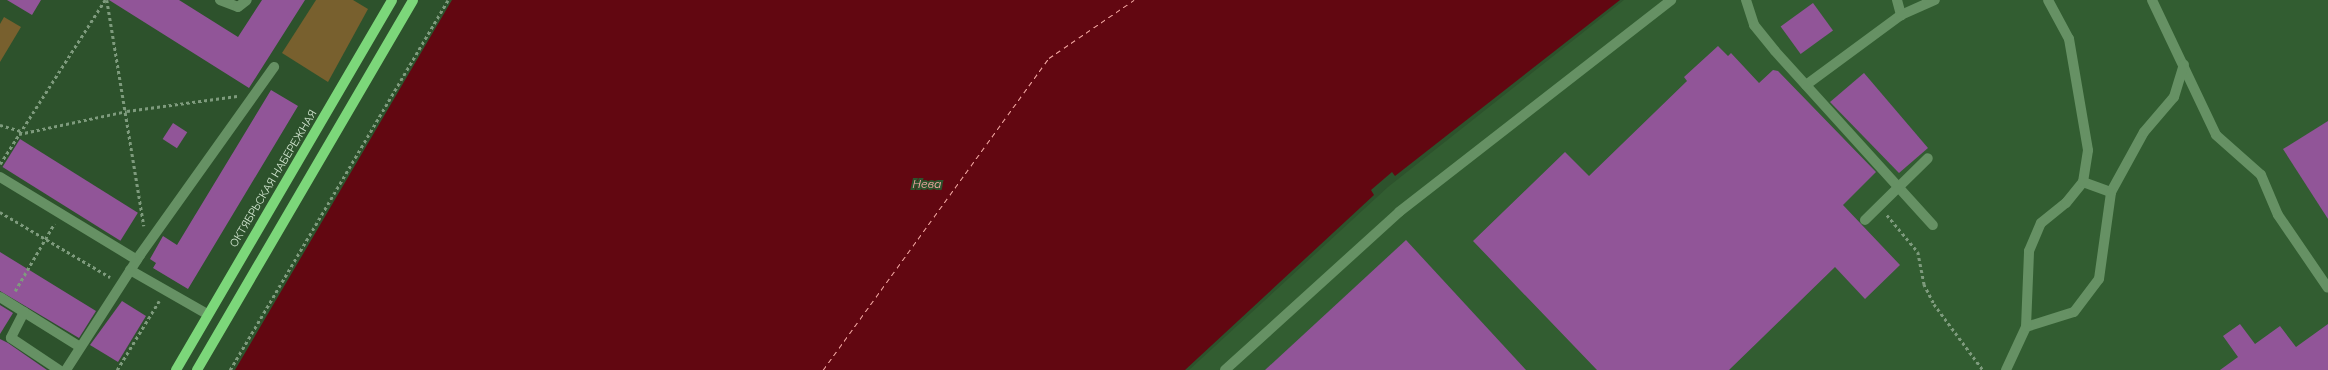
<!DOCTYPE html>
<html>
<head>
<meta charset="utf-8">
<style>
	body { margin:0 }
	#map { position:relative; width:2328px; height:370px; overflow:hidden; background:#2d522c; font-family:Raleway,sans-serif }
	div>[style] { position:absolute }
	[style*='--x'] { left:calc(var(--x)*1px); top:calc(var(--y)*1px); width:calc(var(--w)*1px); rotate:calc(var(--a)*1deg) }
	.built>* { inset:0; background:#325d31 }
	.green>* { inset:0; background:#78602e }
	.water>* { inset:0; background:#620711 }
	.ferry>* { height:1px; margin-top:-0.5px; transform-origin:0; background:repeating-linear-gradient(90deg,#f5a9a4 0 5px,transparent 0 9px) }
	.building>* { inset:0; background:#915598; transform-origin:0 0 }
	.path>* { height:2.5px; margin-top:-1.25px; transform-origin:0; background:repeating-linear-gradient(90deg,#7e9b7d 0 3px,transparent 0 6px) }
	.minor>* { height:10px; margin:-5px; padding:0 5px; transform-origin:5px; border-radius:5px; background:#669164 }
	.major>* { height:10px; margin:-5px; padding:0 5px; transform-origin:5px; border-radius:5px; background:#7cd77a }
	span { translate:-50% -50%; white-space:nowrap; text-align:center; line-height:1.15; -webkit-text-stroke:4px #2d522c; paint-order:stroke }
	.street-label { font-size:11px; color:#d1e5cf }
	.water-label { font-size:12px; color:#f5a9a4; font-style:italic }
</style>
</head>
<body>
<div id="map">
	<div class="built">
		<div style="clip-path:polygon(1624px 0,2328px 0,2328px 370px,1189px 370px,1388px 187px)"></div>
	</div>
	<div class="green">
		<div style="clip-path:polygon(316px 0,353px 0,368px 9px,328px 82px,282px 53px)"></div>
		<div style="clip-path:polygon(4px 17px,21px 27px,0 62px,0 24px)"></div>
	</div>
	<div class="water">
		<div style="clip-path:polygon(452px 0,1620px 0,1395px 176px,1392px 172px,1371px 190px,1374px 195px,1185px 370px,235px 370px)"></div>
	</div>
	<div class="ferry">
		<div style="--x:823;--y:370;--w:385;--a:-54.1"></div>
		<div style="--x:1049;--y:58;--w:103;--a:-34.3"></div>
	</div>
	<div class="building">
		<div style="clip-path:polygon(7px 0,41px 0,32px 15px)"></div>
		<div style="clip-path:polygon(109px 0,179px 0,238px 37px,262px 0,305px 0,249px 88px)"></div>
		<div style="left:1813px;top:3px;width:34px;height:40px;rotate:54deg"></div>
		<div style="clip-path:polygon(1718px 46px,1728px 56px,1731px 53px,1759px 83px,1773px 70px,1778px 71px,1876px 172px,1843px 205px,1900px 265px,1865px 299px,1835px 267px,1729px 370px,1597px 370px,1473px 241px,1565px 152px,1589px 176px,1687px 81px,1684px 77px)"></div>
		<div style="clip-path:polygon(1864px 73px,1928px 148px,1899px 173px,1830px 102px)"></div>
		<div style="clip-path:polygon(271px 90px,298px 106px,188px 289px,153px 268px,156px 263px,150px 259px,163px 236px,177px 245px)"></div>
		<div style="clip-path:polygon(2328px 121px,2328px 219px,2283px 149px)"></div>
		<div style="left:173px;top:123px;width:17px;height:19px;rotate:33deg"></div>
		<div style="left:20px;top:139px;width:139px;height:33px;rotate:32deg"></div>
		<div style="clip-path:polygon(1406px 240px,1526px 370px,1265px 370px)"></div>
		<div style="clip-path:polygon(0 252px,96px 311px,79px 338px,0 291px)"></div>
		<div style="clip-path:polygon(122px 301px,146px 316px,118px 362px,90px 345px)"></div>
		<div style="clip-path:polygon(0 305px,13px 313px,0 334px)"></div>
		<div style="clip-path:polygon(2240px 324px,2255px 344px,2280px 326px,2296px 347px,2328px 324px,2328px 370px,2220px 370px,2238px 357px,2223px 336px)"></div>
		<div style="clip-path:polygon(0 339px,8px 343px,47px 370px,0 370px)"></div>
	</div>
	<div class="path">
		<div style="--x:107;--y:0;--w:229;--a:80.7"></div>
		<div style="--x:0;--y:125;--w:22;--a:16"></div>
		<div style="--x:19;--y:134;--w:110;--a:-12"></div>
		<div style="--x:127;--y:111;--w:111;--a:-7.8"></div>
		<div style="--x:0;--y:164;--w:195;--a:-57.4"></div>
		<div style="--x:0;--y:212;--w:128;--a:30.6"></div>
		<div style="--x:1887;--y:215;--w:48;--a:50"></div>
		<div style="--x:1918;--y:252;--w:33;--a:79"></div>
		<div style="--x:1924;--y:284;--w:22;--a:63"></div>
		<div style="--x:1934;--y:304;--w:82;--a:53.4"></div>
		<div style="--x:15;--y:291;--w:78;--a:-59.8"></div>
		<div style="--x:117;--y:370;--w:81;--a:-58.7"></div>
		<div style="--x:230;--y:370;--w:429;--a:-59.5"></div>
	</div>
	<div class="minor">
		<div style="--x:220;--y:0;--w:19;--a:21"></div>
		<div style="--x:238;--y:7;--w:11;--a:-38"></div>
		<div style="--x:1746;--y:0;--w:26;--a:72"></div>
		<div style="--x:1754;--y:25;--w:33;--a:51"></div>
		<div style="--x:1775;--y:51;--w:235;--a:47.8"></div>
		<div style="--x:1897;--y:0;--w:16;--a:75"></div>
		<div style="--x:2152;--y:0;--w:149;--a:64.6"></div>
		<div style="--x:2216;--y:135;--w:60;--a:41.6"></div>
		<div style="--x:2261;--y:175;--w:43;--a:67"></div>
		<div style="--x:2278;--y:215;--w:88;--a:55.6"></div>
		<div style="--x:1806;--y:85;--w:118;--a:-36.4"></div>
		<div style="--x:1901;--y:15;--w:37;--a:-24"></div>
		<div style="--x:0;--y:177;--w:160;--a:31.2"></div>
		<div style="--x:2083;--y:182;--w:30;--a:20"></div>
		<div style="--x:1865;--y:220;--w:88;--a:-44.5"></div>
		<div style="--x:130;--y:270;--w:89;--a:29.7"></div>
		<div style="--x:0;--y:297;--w:94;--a:32"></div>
		<div style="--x:24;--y:312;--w:29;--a:117"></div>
		<div style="--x:11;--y:338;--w:58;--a:33.7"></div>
		<div style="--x:2026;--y:327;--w:50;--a:-17.4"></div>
		<div style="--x:2074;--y:312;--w:41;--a:-52.9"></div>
		<div style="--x:2099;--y:279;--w:88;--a:-82.1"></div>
		<div style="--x:2111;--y:192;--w:68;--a:-61.2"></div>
		<div style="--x:2144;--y:132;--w:46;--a:-49.4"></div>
		<div style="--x:2174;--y:97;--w:34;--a:-73"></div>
		<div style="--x:66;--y:370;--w:137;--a:-57.2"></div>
		<div style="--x:140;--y:255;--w:231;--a:-54.5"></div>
		<div style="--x:1225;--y:370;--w:235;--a:-42.2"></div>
		<div style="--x:1399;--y:212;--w:345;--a:-37.9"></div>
		<div style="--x:2006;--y:370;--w:47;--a:-65.1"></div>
		<div style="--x:2026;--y:327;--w:76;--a:-87.7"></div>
		<div style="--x:2029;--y:251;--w:30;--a:-67"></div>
		<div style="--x:2041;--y:223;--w:32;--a:-39"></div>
		<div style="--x:2066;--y:203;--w:27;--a:-51"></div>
		<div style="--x:2083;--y:182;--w:32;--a:-81"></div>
		<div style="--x:2088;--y:150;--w:113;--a:-99.7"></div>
		<div style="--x:2069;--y:39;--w:44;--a:-118.3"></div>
	</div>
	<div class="major">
		<div style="--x:176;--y:370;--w:428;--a:-59.7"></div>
		<div style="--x:197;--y:370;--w:428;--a:-59.7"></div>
	</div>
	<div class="street-label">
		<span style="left:274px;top:179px;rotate:-59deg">ОКТЯБРЬСКАЯ НАБЕРЕЖНАЯ</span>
	</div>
	<div class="water-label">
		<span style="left:927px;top:185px">Нева</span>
	</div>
</div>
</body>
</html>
